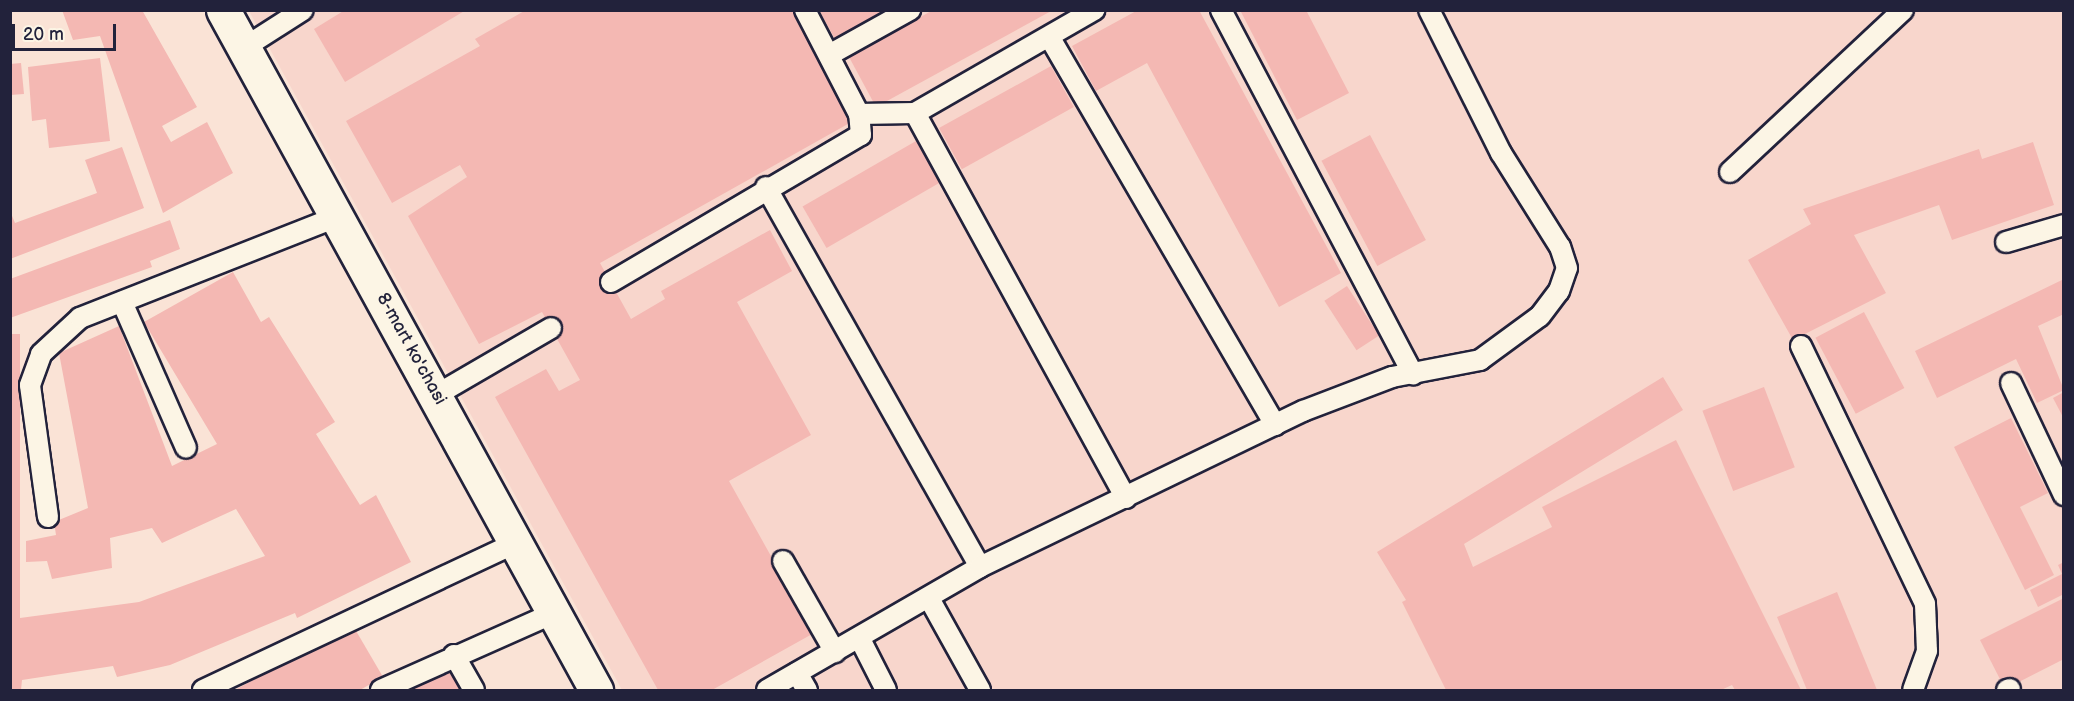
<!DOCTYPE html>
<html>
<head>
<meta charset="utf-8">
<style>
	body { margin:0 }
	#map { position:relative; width:2074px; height:701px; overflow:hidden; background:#fae3d6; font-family:"Balsamiq Sans",sans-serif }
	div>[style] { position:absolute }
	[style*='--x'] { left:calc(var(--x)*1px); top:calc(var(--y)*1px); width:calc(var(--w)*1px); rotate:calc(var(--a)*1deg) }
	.built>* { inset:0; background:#f8d6cc }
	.building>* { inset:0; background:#f4b8b3; transform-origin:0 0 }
	.roads { filter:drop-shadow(2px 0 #22223b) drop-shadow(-2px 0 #22223b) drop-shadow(0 2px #22223b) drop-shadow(0 -2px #22223b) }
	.service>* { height:20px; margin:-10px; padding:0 10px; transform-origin:10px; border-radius:10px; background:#fcf5e5 }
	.tertiary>* { height:33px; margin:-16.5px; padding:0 16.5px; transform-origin:16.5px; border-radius:16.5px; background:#fcf5e5 }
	span { translate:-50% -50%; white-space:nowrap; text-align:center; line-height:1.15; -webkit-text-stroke:4.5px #fcf5e5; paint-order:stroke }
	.street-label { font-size:18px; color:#22223b }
	.frame { position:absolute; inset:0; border:12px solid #22223b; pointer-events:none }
	.scale { position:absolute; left:12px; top:24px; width:104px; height:27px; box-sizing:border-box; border:3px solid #22223b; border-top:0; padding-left:8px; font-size:18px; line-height:21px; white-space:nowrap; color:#22223b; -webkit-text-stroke:4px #fcf5e5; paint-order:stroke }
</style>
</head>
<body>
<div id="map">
	<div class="built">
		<div style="clip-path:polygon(249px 11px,2063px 11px,2063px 690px,622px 690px)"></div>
	</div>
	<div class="building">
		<div style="clip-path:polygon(62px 10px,142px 10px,197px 107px,162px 126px,171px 142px,207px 122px,233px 173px,163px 213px,100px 36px,73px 40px)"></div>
		<div style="clip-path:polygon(345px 10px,466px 10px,345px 82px,314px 29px)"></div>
		<div style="clip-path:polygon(526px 10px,794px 10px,855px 120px,600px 263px,631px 319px,665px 299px,661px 291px,770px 230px,792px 271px,737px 302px,811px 435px,729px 481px,814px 633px,712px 690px,658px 690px,495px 397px,546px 369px,559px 391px,580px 380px,542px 312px,479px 344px,408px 216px,467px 177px,460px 165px,392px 203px,346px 121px,480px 46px,475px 39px)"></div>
		<div style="clip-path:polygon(819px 10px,891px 10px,836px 41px)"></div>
		<div style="clip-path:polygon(933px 10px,1053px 10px,876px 107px,849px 57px)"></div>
		<div style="clip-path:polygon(1138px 10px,1199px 10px,1341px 273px,1279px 307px,1147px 63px,1096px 91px,1072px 46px)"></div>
		<div style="clip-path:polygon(1240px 10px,1306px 10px,1349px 93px,1297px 120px)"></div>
		<div style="clip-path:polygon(100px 58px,110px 141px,49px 148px,46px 119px,32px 121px,28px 67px)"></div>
		<div style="clip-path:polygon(21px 63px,24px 94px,10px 95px,10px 64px)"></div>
		<div style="left:1051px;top:66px;width:47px;height:128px;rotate:61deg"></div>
		<div style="left:1370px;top:135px;width:119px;height:55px;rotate:62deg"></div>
		<div style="left:916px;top:141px;width:48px;height:131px;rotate:60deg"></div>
		<div style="clip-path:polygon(2033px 142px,2054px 205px,1952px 240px,1939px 205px,1854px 235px,1886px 293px,1793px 340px,1748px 260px,1811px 224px,1803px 209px,1979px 149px,1982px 159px)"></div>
		<div style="clip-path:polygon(122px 147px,144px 208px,10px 259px,10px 211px,15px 223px,97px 193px,85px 160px)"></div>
		<div style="clip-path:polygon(170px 220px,180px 249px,150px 261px,152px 267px,10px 318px,10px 279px)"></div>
		<div style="clip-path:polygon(233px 272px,261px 322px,269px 317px,335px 422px,316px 434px,360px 505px,376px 495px,411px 562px,297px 618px,295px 613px,170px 665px,117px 677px,113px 666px,22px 680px,21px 690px,10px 690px,10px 334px,20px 334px,20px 618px,139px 602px,265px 556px,236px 509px,162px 543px,152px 528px,110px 538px,112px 568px,52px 579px,47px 561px,26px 562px,26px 541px,56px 535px,54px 522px,88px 508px,59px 353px,119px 326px,172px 466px,217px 444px,144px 322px)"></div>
		<div style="clip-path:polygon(2064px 279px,2064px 314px,2038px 326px,2064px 390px,2037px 403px,2016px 359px,1937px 398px,1915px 351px)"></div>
		<div style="left:1347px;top:286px;width:59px;height:27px;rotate:57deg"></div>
		<div style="left:1864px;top:312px;width:86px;height:55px;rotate:62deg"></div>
		<div style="clip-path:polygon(1663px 377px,1683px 410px,1464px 544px,1473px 567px,1552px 527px,1542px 507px,1676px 440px,1801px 690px,1735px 690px,1732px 685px,1721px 690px,1446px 690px,1402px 602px,1406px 600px,1377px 552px)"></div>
		<div style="left:1764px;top:387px;width:86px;height:66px;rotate:69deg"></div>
		<div style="clip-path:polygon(2064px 392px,2064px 419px,2053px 398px)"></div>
		<div style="clip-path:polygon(2011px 418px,2048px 493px,2020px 507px,2054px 575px,2025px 590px,1954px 447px)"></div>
		<div style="clip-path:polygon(2064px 562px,2064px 594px,2038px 607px,2030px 590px,2062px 574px,2058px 565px)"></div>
		<div style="clip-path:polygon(1837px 592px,1877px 690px,1807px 690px,1777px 617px)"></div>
		<div style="clip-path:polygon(2064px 598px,2064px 659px,2005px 689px,1980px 640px)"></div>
		<div style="clip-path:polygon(352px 624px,383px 677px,360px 690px,235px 690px)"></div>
		<div style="clip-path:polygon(448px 669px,461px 690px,411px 690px)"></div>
	</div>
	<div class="roads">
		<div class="service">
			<div style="--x:805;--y:10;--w:117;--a:62.6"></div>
			<div style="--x:859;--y:114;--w:56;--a:-1"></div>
			<div style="--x:915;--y:113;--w:207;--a:-29.9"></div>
			<div style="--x:1221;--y:10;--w:412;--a:62.2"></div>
			<div style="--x:1050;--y:38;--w:448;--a:59.8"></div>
			<div style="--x:242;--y:49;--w:72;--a:-32.6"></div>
			<div style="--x:829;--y:55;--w:93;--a:-29.1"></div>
			<div style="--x:915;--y:113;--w:439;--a:61.3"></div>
			<div style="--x:1730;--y:172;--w:237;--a:-43.1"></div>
			<div style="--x:766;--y:187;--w:436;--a:60.6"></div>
			<div style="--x:2006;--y:242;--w:60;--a:-16.3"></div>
			<div style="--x:611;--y:282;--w:290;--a:-30.5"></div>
			<div style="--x:861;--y:135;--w:21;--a:-95"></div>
			<div style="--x:122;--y:302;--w:159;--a:66.3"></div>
			<div style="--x:1801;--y:346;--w:286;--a:64.3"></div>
			<div style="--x:1925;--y:604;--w:47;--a:87.6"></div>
			<div style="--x:1927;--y:651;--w:41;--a:109.7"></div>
			<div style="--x:2011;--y:383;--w:124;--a:64.7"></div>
			<div style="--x:436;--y:395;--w:133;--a:-30.2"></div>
			<div style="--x:48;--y:517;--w:133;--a:-97.8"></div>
			<div style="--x:30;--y:385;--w:33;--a:-70"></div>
			<div style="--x:41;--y:354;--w:53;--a:-42.7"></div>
			<div style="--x:80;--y:318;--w:278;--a:-21.5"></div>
			<div style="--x:783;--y:561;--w:105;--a:60.3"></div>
			<div style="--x:930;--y:600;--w:103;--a:60.9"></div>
			<div style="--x:860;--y:639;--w:57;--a:63"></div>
			<div style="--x:454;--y:655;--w:40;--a:60.3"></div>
			<div style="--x:797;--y:673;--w:20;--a:60"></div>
			<div style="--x:203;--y:690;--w:346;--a:-25.2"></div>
			<div style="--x:381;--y:690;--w:189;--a:-24"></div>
			<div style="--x:767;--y:690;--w:246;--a:-30"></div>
			<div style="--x:980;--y:567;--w:359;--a:-25.8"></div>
			<div style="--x:1303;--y:411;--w:95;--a:-20.9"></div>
			<div style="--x:1392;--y:377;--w:90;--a:-10.9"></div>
			<div style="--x:1480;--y:360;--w:74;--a:-36.3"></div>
			<div style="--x:1540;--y:316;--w:31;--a:-53"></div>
			<div style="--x:1559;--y:291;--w:24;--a:-71"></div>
			<div style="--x:1567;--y:268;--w:22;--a:-108"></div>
			<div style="--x:1560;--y:247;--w:111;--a:-122.1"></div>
			<div style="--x:1501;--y:153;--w:160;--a:-116.7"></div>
			<div style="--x:2007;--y:690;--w:3;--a:-18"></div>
		</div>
		<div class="tertiary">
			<div style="--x:223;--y:10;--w:776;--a:61.25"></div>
		</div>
	</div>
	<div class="street-label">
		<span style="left:411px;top:349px;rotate:61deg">8-mart ko'chasi</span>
	</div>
	<div class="frame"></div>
	<div class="scale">20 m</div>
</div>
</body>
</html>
